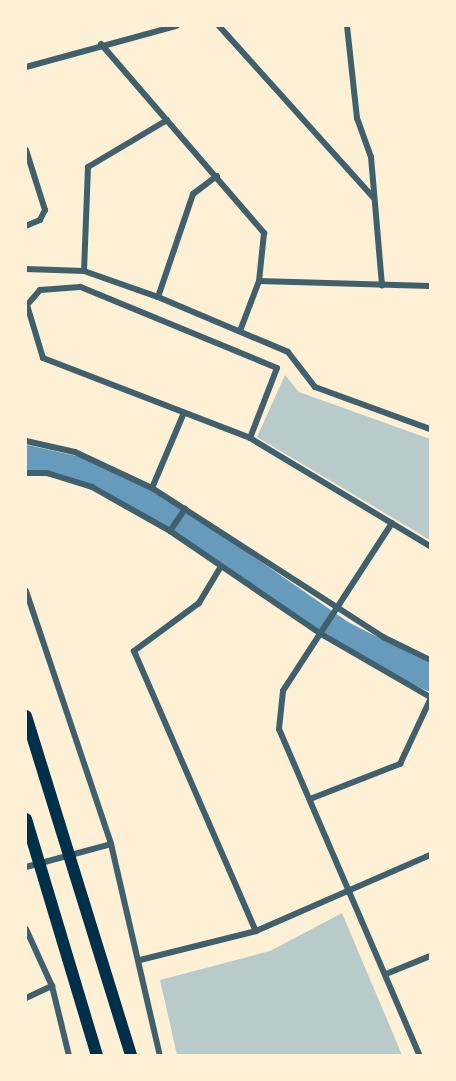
<!DOCTYPE html>
<html>
<head>
<meta charset="utf-8">
<style>
	body { margin:0 }
	#map { position:relative; width:456px; height:1081px; overflow:hidden; background:#fdf0d5; font-family:"Public Sans",sans-serif }
	div>[style] { position:absolute }
	[style*='--x'] { left:calc(var(--x)*1px); top:calc(var(--y)*1px); width:calc(var(--w)*1px); rotate:calc(var(--a)*1deg) }
	.green>* { inset:0; background:#b9caca }
	.river>* { height:26px; margin:-13px; padding:0 13px; transform-origin:13px; border-radius:13px; background:#669bbc }
	.minor>* { height:6px; margin:-3px; padding:0 3px; transform-origin:3px; border-radius:3px; background:#3f606c }
	.motorway>* { height:12px; margin:-6px; padding:0 6px; transform-origin:6px; border-radius:6px; background:#003049 }
	span { translate:-50% -50%; white-space:nowrap; text-align:center; line-height:1.15; -webkit-text-stroke:4.5px #fdf0d5; paint-order:stroke }
	.frame { position:absolute; inset:0; border:27px solid #fdf0d5; pointer-events:none }
</style>
</head>
<body>
<div id="map">
	<div class="green">
		<div style="clip-path:polygon(285px 375px,299px 392px,430px 439px,430px 540px,257px 437px)"></div>
		<div style="clip-path:polygon(342px 913px,402px 1055px,177px 1055px,160px 980px,270px 951px)"></div>
	</div>
	<div class="river">
		<div style="--x:26;--y:458;--w:69;--a:12.6"></div>
		<div style="--x:93;--y:473;--w:79;--a:27.9"></div>
		<div style="--x:163;--y:510;--w:216;--a:34.6"></div>
		<div style="--x:341;--y:633;--w:100;--a:26.8"></div>
	</div>
	<div class="minor">
		<div style="--x:219;--y:26;--w:230;--a:48"></div>
		<div style="--x:347;--y:26;--w:93;--a:83.8"></div>
		<div style="--x:357;--y:118;--w:41;--a:70.3"></div>
		<div style="--x:371;--y:157;--w:129;--a:85.1"></div>
		<div style="--x:101;--y:44;--w:250;--a:49.2"></div>
		<div style="--x:264;--y:233;--w:48;--a:95.9"></div>
		<div style="--x:259;--y:281;--w:53;--a:110.8"></div>
		<div style="--x:26;--y:67;--w:156;--a:-15.3"></div>
		<div style="--x:26;--y:150;--w:63;--a:72.4"></div>
		<div style="--x:45;--y:210;--w:11;--a:117"></div>
		<div style="--x:40;--y:220;--w:15;--a:157"></div>
		<div style="--x:26;--y:269;--w:58;--a:2"></div>
		<div style="--x:84;--y:271;--w:78;--a:19.4"></div>
		<div style="--x:158;--y:297;--w:141;--a:22.9"></div>
		<div style="--x:288;--y:352;--w:44;--a:52.4"></div>
		<div style="--x:315;--y:387;--w:122;--a:20.1"></div>
		<div style="--x:84;--y:271;--w:104;--a:-87.8"></div>
		<div style="--x:88;--y:167;--w:92;--a:-30.7"></div>
		<div style="--x:259;--y:281;--w:171;--a:1.7"></div>
		<div style="--x:158;--y:297;--w:109;--a:-71.2"></div>
		<div style="--x:193;--y:194;--w:30;--a:-37"></div>
		<div style="--x:250;--y:438;--w:75;--a:-68.9"></div>
		<div style="--x:277;--y:368;--w:213;--a:-157.6"></div>
		<div style="--x:80;--y:287;--w:40;--a:175.7"></div>
		<div style="--x:40;--y:290;--w:20;--a:131"></div>
		<div style="--x:27;--y:305;--w:55;--a:73.2"></div>
		<div style="--x:43;--y:358;--w:222;--a:21.1"></div>
		<div style="--x:250;--y:438;--w:210;--a:31"></div>
		<div style="--x:26;--y:441;--w:50;--a:12.7"></div>
		<div style="--x:75;--y:452;--w:85;--a:25.1"></div>
		<div style="--x:152;--y:488;--w:275;--a:32.8"></div>
		<div style="--x:383;--y:637;--w:52;--a:26.1"></div>
		<div style="--x:26;--y:473;--w:21;--a:0"></div>
		<div style="--x:47;--y:473;--w:47;--a:17.3"></div>
		<div style="--x:92;--y:487;--w:90;--a:29.4"></div>
		<div style="--x:170;--y:531;--w:183;--a:34.3"></div>
		<div style="--x:321;--y:634;--w:126;--a:30"></div>
		<div style="--x:152;--y:488;--w:79;--a:-67"></div>
		<div style="--x:392;--y:523;--w:200;--a:123"></div>
		<div style="--x:283;--y:691;--w:38;--a:96"></div>
		<div style="--x:279;--y:729;--w:356;--a:66.7"></div>
		<div style="--x:170;--y:531;--w:27;--a:-56"></div>
		<div style="--x:220;--y:568;--w:41;--a:121"></div>
		<div style="--x:199;--y:603;--w:81;--a:143.6"></div>
		<div style="--x:134;--y:651;--w:305;--a:66.5"></div>
		<div style="--x:26;--y:591;--w:267;--a:71.4"></div>
		<div style="--x:111;--y:844;--w:218;--a:77"></div>
		<div style="--x:310;--y:799;--w:97;--a:-21.3"></div>
		<div style="--x:400;--y:764;--w:71;--a:-64.9"></div>
		<div style="--x:26;--y:867;--w:88;--a:-15.1"></div>
		<div style="--x:26;--y:929;--w:63;--a:65.5"></div>
		<div style="--x:52;--y:986;--w:72;--a:76.3"></div>
		<div style="--x:140;--y:960;--w:120;--a:-14"></div>
		<div style="--x:256;--y:931;--w:190;--a:-23.6"></div>
		<div style="--x:386;--y:974;--w:48;--a:-22.2"></div>
		<div style="--x:26;--y:998;--w:29;--a:-25"></div>
	</div>
	<div class="motorway">
		<div style="--x:26;--y:716;--w:356;--a:72.8"></div>
		<div style="--x:26;--y:819;--w:247;--a:73.3"></div>
	</div>
	<div class="frame"></div>
</div>
</body>
</html>
